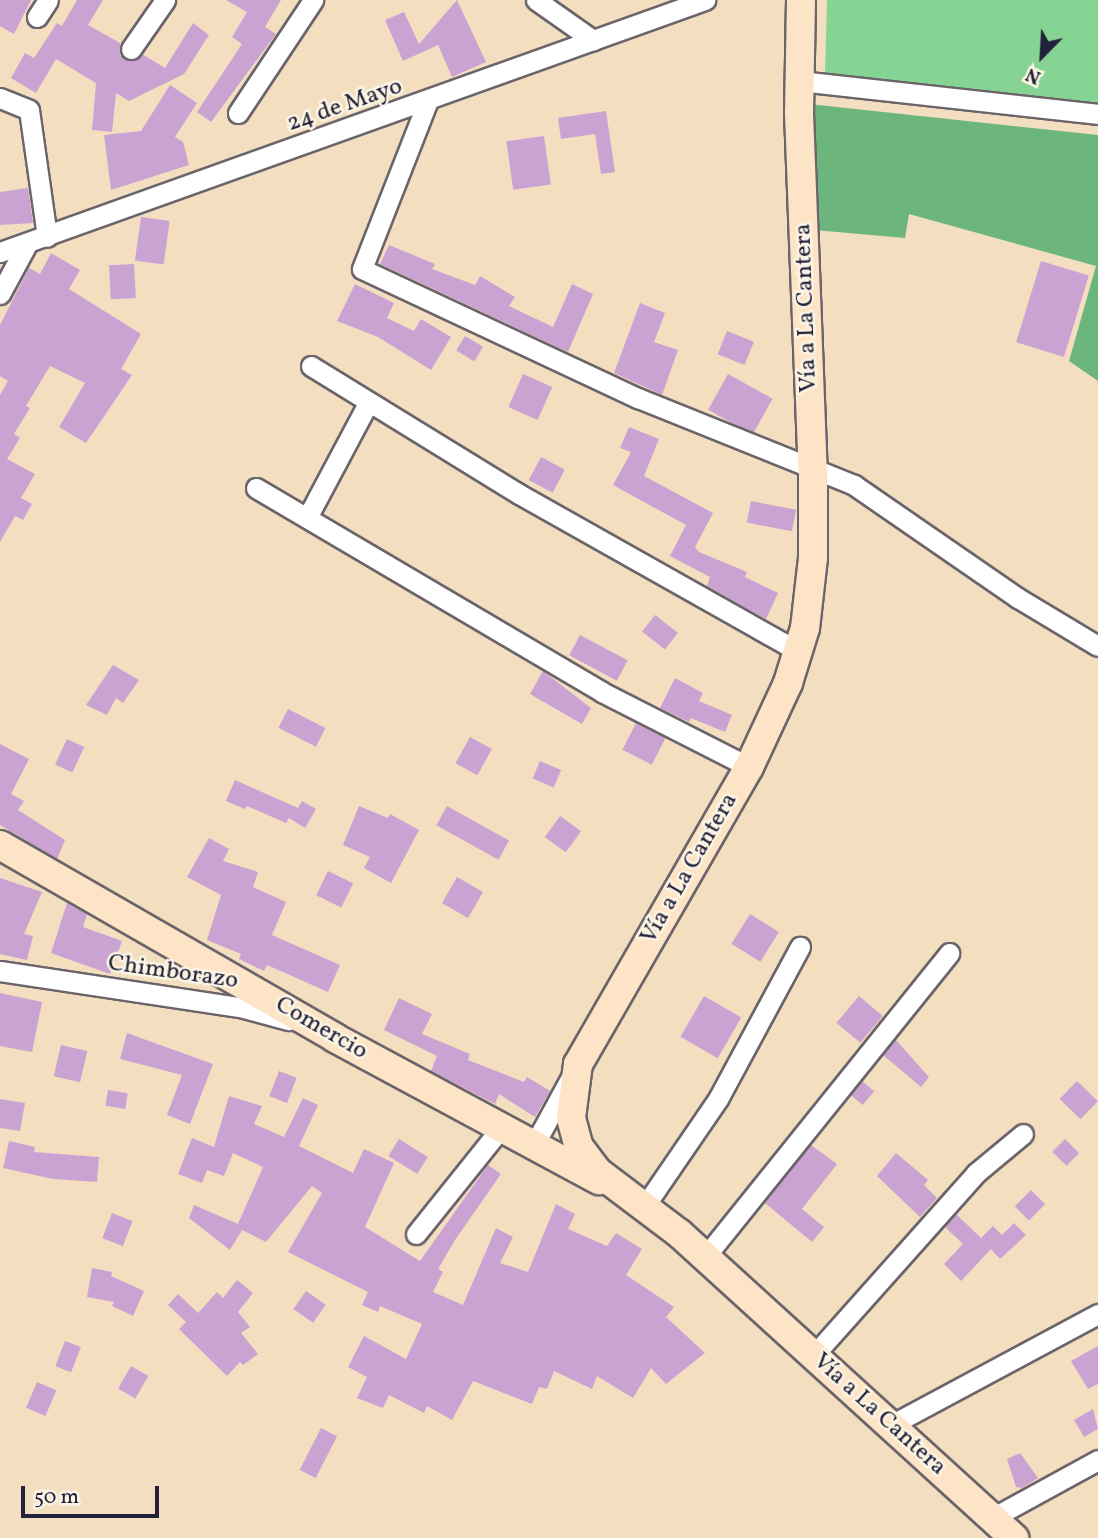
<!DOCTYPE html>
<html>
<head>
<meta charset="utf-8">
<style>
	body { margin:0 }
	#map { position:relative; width:1098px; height:1538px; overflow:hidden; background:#f3dec0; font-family:Vollkorn,serif }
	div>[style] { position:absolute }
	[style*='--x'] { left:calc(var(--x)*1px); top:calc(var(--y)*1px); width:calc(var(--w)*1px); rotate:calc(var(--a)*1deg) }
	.green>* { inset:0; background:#86d493 }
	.forest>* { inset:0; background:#6cb67d }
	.building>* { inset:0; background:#cba3d3; transform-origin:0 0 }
	.roads { filter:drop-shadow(2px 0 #6b646a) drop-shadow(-2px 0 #6b646a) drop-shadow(0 2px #6b646a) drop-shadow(0 -2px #6b646a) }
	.street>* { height:19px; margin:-9.5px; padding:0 9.5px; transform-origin:9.5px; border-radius:9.5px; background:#fff }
	.secondary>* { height:28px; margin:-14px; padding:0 14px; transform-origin:14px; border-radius:14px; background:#fee4c6 }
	span { translate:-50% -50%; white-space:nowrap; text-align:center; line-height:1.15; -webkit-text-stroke:5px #fcf5e5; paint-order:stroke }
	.street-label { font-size:24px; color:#22223b }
	.north { position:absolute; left:1007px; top:21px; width:70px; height:70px; -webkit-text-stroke:5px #fcf5e5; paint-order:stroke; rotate:204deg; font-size:19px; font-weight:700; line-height:28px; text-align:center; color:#22223b }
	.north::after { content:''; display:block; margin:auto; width:24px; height:32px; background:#22223b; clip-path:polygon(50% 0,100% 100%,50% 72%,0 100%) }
	.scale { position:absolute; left:21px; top:1486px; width:138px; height:32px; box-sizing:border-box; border:4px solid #22223b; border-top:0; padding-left:9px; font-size:21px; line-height:24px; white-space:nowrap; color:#22223b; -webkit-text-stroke:5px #fcf5e5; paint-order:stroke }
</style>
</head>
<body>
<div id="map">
	<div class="green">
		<div style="clip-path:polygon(827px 0,1098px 0,1098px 105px,825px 74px)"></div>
	</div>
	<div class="forest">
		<div style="clip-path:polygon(809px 104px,1098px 135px,1098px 381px,1069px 361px,1096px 266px,909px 214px,905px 238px,814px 230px)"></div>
	</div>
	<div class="building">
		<div style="clip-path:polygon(0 0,31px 0,14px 34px,0 26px)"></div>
		<div style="clip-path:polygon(77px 0,103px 0,88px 25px,120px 43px,120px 55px,129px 61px,142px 54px,165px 68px,193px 23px,209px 35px,184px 74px,129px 101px,116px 93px,112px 132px,92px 130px,96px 83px,56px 59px,36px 93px,11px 78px,25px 53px,34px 58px,57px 23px,62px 26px)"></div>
		<div style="clip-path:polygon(226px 0,281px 0,265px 27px,276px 34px,211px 122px,197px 112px,242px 44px,232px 37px,247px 12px)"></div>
		<div style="clip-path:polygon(457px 0,486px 62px,452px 77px,438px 45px,403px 61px,385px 20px,404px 12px,419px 44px)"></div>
		<div style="clip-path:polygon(170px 85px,197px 103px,175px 137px,183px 142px,189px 165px,111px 190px,104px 135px,141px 131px)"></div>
		<div style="clip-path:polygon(606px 111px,615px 172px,601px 174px,595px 134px,561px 139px,558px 118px)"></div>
		<div style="left:544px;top:136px;width:49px;height:38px;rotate:82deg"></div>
		<div style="clip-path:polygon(28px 188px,33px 223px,0 225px,0 192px)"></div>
		<div style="left:141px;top:217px;width:29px;height:44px;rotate:8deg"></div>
		<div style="clip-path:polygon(389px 245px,435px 264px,432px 269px,475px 285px,480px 276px,515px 297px,509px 306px,553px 327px,572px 284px,593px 294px,568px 352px,380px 264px)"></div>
		<div style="clip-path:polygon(51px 253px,80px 270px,69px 289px,141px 334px,121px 369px,132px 375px,86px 443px,59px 427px,85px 383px,50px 366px,26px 406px,30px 408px,14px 434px,20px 438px,7px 459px,35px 474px,21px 498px,32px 504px,23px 520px,15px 516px,0 542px,0 395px,8px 381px,0 376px,0 325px,29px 268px,40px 274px)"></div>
		<div style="left:1041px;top:261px;width:50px;height:85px;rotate:17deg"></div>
		<div style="left:134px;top:264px;width:34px;height:25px;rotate:87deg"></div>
		<div style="clip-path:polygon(355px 284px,394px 303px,387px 318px,414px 331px,421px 319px,451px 337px,431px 370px,378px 337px,337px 321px)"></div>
		<div style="clip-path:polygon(640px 303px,665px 313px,654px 342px,678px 350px,662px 395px,614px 373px)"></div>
		<div style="left:727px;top:331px;width:29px;height:25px;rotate:22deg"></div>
		<div style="left:465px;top:336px;width:21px;height:17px;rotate:31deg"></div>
		<div style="left:523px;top:374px;width:32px;height:36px;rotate:24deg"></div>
		<div style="left:728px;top:374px;width:51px;height:41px;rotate:29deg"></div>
		<div style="clip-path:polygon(629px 427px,659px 439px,644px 476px,713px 513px,695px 547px,699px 552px,747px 572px,745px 577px,778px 593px,766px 619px,707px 586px,710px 577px,670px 556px,686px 525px,613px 485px,631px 452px,620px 448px)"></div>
		<div style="left:541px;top:457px;width:27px;height:26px;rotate:28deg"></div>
		<div style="left:751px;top:501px;width:46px;height:22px;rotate:11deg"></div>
		<div style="left:655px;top:615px;width:29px;height:21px;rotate:38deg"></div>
		<div style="left:580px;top:635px;width:54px;height:23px;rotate:28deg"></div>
		<div style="clip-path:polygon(113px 665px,139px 680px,123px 703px,116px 698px,107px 715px,86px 705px)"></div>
		<div style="clip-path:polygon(543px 671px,591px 708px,582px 724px,530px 694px)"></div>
		<div style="clip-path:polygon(675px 678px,703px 693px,699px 701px,732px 715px,725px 732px,691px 718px,689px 722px,660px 708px)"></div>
		<div style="left:288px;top:709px;width:42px;height:21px;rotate:27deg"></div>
		<div style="left:636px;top:723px;width:33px;height:30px;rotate:27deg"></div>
		<div style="left:470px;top:737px;width:25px;height:30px;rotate:29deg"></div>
		<div style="left:67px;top:739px;width:19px;height:28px;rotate:25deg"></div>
		<div style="clip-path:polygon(0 744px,29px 759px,11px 794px,24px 801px,18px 810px,65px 840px,57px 859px,0 825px)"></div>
		<div style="left:540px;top:761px;width:23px;height:19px;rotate:23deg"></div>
		<div style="clip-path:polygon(235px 780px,298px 808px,302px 801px,316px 809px,305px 828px,289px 818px,286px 823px,247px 806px,245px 809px,226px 801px)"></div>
		<div style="clip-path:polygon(359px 806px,388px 818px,390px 814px,419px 830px,391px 883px,364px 868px,370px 857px,343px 845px)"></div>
		<div style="left:447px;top:806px;width:71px;height:22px;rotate:29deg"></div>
		<div style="left:560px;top:816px;width:26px;height:26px;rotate:36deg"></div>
		<div style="clip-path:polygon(209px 838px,229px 849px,223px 861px,258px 872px,253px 887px,286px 902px,272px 935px,340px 965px,328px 992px,267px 965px,264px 971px,239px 959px,241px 954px,207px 940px,221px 895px,187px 877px)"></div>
		<div style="left:328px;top:871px;width:28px;height:27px;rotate:26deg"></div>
		<div style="left:457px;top:877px;width:30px;height:30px;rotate:30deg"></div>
		<div style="clip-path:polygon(0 878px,42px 892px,24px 934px,33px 936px,27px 960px,0 954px)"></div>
		<div style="clip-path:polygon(67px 903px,87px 914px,83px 927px,122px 941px,110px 974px,51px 953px)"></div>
		<div style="left:750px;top:914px;width:34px;height:35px;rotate:32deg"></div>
		<div style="clip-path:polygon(0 993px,42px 1002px,32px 1052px,0 1046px)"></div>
		<div style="left:704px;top:996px;width:43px;height:47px;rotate:30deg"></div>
		<div style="left:859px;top:996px;width:31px;height:35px;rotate:40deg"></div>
		<div style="clip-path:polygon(399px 998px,432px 1014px,422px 1034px,470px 1054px,468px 1060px,524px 1082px,527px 1077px,550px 1091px,535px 1117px,499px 1094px,495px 1104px,431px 1071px,437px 1056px,384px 1030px)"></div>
		<div style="clip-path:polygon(127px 1033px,213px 1064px,190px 1124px,167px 1115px,182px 1075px,120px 1059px)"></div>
		<div style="clip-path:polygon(895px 1039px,929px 1077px,921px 1087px,883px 1055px)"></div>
		<div style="left:61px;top:1045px;width:27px;height:32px;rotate:13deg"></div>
		<div style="left:279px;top:1071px;width:19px;height:27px;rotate:21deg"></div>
		<div style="left:862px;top:1081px;width:16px;height:18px;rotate:40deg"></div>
		<div style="left:1077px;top:1081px;width:29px;height:25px;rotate:44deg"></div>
		<div style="left:108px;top:1090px;width:20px;height:16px;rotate:9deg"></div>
		<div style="clip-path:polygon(229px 1096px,262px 1106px,254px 1124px,284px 1137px,303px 1098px,318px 1105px,299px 1146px,353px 1173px,364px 1149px,394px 1163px,365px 1227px,420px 1261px,488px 1165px,501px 1174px,455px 1240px,438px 1269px,443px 1272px,433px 1292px,463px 1305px,496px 1228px,513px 1237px,500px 1263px,528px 1272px,556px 1204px,575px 1214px,568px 1229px,607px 1246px,616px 1233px,642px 1249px,626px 1275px,674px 1307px,666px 1317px,705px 1353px,666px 1384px,651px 1368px,633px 1398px,597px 1376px,592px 1389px,554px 1371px,547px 1389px,539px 1387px,532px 1404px,473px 1381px,452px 1420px,427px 1406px,424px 1413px,389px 1395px,383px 1408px,357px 1398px,367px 1377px,348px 1367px,364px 1336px,406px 1359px,422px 1324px,380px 1306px,378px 1312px,362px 1305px,368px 1292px,288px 1252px,322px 1193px,312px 1186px,266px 1242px,242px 1230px,230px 1250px,189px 1218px,194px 1205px,238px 1224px,263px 1167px,233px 1153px,224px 1176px,207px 1170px,202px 1183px,178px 1174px,192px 1138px,214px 1147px)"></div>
		<div style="clip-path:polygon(0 1099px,25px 1103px,20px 1131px,0 1128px)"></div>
		<div style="left:399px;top:1139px;width:34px;height:20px;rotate:32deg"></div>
		<div style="left:1065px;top:1139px;width:20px;height:18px;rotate:45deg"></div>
		<div style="clip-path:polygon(9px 1141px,35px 1147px,34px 1152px,99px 1157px,97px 1182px,53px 1179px,3px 1168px)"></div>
		<div style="clip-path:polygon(811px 1145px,837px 1164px,802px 1209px,824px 1227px,812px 1242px,765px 1203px)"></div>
		<div style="clip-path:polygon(896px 1153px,928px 1180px,924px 1185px,937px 1198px,920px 1217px,877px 1176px)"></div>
		<div style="left:1031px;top:1190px;width:20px;height:23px;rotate:45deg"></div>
		<div style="left:112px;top:1213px;width:22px;height:27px;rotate:21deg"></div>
		<div style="clip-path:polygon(956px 1214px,981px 1238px,993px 1226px,1002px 1235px,1014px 1223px,1026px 1235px,1000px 1259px,991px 1249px,961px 1281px,944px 1264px,963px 1244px,945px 1227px)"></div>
		<div style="clip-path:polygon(92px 1268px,112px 1272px,111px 1276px,144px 1291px,133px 1316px,112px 1306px,114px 1302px,87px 1297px)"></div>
		<div style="clip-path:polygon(237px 1280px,253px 1293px,238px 1312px,250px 1327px,241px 1333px,258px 1354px,243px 1365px,240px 1362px,227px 1376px,179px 1329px,186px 1322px,168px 1305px,178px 1294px,198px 1313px,217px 1292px,223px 1298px)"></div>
		<div style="left:306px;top:1291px;width:24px;height:22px;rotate:35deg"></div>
		<div style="left:65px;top:1341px;width:17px;height:27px;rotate:21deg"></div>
		<div style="clip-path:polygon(1098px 1346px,1098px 1384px,1088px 1389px,1071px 1361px)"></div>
		<div style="left:131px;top:1366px;width:20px;height:26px;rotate:30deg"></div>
		<div style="left:37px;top:1382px;width:21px;height:28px;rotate:23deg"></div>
		<div style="clip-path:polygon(1093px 1409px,1098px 1429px,1084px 1437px,1074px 1420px)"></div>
		<div style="left:321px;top:1428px;width:18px;height:47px;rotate:27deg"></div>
		<div style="clip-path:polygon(1020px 1453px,1038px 1478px,1022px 1488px,1016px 1487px,1007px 1459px)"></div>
	</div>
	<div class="roads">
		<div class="street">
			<div style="--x:536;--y:0;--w:70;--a:35.1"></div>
			<div style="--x:37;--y:17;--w:20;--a:-57"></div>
			<div style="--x:131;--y:49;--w:60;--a:-55.2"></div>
			<div style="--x:800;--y:81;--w:300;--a:6.3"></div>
			<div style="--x:0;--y:98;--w:31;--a:22"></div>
			<div style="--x:29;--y:110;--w:128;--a:81.9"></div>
			<div style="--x:427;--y:103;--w:178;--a:111.4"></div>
			<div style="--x:362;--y:269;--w:305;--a:25.1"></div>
			<div style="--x:638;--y:398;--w:233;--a:21.9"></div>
			<div style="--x:854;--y:485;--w:199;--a:34.6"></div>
			<div style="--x:1018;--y:598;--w:93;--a:31"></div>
			<div style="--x:238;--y:113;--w:136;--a:-56.4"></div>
			<div style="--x:0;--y:252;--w:749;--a:-19.67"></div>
			<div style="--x:0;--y:294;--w:57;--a:-61.6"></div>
			<div style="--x:311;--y:366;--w:244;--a:31.6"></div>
			<div style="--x:519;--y:494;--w:322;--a:29.4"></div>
			<div style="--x:256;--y:488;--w:402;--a:30.5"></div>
			<div style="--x:602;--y:692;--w:165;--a:27"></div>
			<div style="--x:308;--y:516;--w:128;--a:-62"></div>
			<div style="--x:0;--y:971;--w:247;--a:8.6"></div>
			<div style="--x:244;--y:1008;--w:46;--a:15.3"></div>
			<div style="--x:534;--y:1145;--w:77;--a:-61.4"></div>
			<div style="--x:644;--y:1207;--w:131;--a:-55.6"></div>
			<div style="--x:718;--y:1099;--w:173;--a:-61.7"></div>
			<div style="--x:416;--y:1234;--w:136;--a:-51.3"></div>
			<div style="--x:705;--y:1257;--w:390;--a:-51.2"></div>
			<div style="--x:814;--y:1355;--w:244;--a:-48.3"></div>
			<div style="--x:976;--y:1173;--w:61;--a:-39.7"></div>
			<div style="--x:891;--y:1425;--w:235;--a:-28.2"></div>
			<div style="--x:992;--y:1518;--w:121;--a:-28.7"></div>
		</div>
		<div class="secondary">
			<div style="--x:801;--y:0;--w:113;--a:91"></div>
			<div style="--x:799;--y:113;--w:360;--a:87.8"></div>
			<div style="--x:813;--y:473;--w:85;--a:90"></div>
			<div style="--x:813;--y:558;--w:70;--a:96.5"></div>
			<div style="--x:805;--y:628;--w:58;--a:107.2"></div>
			<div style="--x:788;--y:683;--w:93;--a:114.9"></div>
			<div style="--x:749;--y:767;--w:343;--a:119.9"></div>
			<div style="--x:578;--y:1064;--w:54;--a:97.4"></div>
			<div style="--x:571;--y:1118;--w:30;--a:75"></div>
			<div style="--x:579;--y:1147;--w:31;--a:53"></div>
			<div style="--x:598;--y:1172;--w:103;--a:37.1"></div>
			<div style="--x:680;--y:1234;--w:452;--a:42.3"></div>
			<div style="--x:0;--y:845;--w:387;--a:29.9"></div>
			<div style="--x:335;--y:1038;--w:300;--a:28.3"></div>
		</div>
	</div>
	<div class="street-label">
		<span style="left:345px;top:106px;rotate:-19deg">24 de Mayo</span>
		<span style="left:807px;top:308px;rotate:-92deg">Vía a La Cantera</span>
		<span style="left:690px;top:869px;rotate:-60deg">Vía a La Cantera</span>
		<span style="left:173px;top:973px;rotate:8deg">Chimborazo</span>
		<span style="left:321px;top:1029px;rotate:30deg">Comercio</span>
		<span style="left:879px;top:1415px;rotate:42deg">Vía a La Cantera</span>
	</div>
	<div class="north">N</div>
	<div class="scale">50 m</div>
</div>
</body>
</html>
